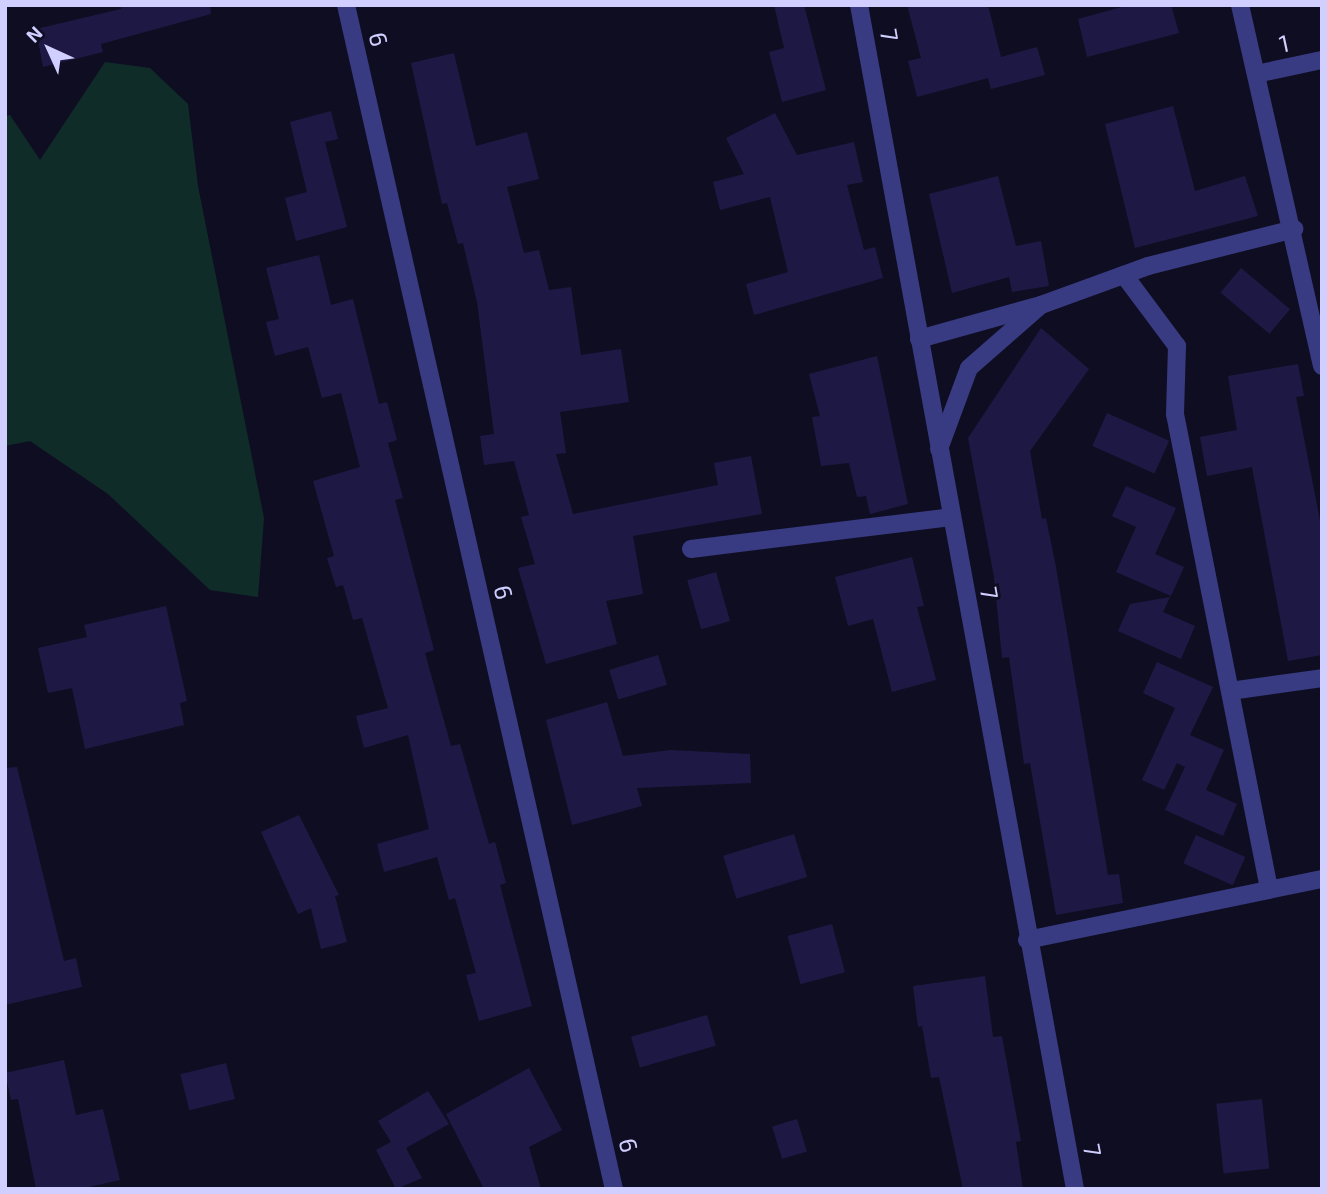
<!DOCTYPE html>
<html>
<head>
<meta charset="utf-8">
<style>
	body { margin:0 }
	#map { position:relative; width:1327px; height:1194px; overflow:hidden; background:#0f0d22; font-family:"Exo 2",sans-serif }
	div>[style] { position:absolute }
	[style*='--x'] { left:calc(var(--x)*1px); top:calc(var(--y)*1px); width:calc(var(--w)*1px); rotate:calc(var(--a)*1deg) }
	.green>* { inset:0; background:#102c29 }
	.building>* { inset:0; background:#1e1944; transform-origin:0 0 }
	.service>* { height:18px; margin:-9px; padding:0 9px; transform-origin:9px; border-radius:9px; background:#383b82 }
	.minor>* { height:18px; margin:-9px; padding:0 9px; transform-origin:9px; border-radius:9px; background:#383b82 }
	span { translate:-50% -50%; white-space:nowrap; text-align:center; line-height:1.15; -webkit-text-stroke:6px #0f0d22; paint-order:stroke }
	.street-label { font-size:24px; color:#d0cfff }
	.frame { position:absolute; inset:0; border:7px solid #d0cfff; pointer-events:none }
	.north { position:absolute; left:14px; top:14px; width:70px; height:70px; -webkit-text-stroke:5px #0f0d22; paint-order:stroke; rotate:315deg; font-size:19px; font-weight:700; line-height:28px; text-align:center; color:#d0cfff }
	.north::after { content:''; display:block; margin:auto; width:24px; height:32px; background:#d0cfff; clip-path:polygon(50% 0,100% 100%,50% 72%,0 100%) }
</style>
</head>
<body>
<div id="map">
	<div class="green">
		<div style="clip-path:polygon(105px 62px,150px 68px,188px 104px,198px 186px,264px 518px,258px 597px,210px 590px,108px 494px,30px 441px,5px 446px,5px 116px,10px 115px,40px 160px)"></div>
	</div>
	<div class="building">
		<div style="clip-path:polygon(120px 5px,210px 5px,211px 14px,101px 44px,103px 52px,43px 67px,36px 29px,121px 9px)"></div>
		<div style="clip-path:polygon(774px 5px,804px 5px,826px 90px,782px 102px,769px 52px,784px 48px)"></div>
		<div style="clip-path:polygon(907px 5px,988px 5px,1001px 57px,1037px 47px,1045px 75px,991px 89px,988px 78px,917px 97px,908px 61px,921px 58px)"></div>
		<div style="clip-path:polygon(1129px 5px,1171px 5px,1179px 33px,1087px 57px,1078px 19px)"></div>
		<div style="clip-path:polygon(454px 53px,476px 146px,527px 132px,539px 179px,507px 187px,524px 253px,539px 250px,549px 290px,571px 287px,581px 355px,621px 349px,629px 402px,560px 412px,566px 453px,556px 454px,573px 514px,718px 485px,714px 463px,751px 456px,762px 514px,633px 536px,643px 594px,606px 601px,617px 644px,546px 664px,518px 568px,535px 564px,521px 517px,529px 515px,514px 461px,484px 465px,480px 436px,494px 434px,477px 302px,463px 243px,458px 244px,447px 203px,442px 204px,411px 63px)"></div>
		<div style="clip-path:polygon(1173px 106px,1195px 191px,1245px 176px,1258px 216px,1135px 248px,1105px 124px)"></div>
		<div style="clip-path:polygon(331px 111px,338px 139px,325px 142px,347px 227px,296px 241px,285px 198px,307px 192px,290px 122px)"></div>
		<div style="clip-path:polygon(775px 113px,797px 155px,854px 142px,863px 182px,847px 185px,864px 250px,875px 247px,883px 278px,754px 315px,746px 284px,788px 272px,770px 197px,720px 210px,713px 182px,744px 174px,726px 138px)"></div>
		<div style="clip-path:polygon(998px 176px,1016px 246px,1041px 241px,1049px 286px,1012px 292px,1009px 277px,952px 293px,929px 194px)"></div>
		<div style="clip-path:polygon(319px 255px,331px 305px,353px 299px,379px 404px,387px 402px,397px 440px,388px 443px,403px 498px,395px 500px,434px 650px,425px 653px,451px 746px,460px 744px,489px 844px,495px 842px,506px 883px,500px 885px,532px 1006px,479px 1021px,466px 975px,476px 973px,455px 898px,449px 900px,437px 857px,384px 872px,377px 844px,429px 829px,408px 735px,364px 748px,356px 716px,388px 708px,362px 618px,353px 620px,343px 585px,336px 587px,327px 558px,334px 556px,313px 481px,360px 467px,341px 393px,322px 398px,308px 347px,275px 356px,266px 322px,279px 319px,266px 268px)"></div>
		<div style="left:1241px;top:268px;width:64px;height:32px;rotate:40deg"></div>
		<div style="clip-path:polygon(1041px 328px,1089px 369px,1030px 451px,1042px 519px,1046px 518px,1056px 567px,1108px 875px,1119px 874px,1123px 903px,1056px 915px,1030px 763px,1024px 764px,1009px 657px,1002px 658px,994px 577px,968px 438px)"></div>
		<div style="clip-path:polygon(877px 356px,908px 504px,870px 514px,866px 496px,857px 497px,849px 463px,821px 466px,812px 417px,820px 416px,809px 374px)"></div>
		<div style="clip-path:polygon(1298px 364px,1304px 396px,1296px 397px,1322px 531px,1322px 655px,1288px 661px,1252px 467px,1207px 476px,1200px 437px,1237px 430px,1228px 376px)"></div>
		<div style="left:1107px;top:413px;width:68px;height:36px;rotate:24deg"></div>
		<div style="clip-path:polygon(1126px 486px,1176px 508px,1155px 554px,1184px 567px,1171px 596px,1116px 572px,1136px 527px,1112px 516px)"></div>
		<div style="clip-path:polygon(912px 557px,924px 606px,917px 607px,936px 680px,892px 692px,873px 619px,848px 626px,835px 577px)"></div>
		<div style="left:716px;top:572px;width:51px;height:30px;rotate:74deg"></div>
		<div style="clip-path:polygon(1170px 597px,1163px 612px,1195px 626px,1181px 659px,1118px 631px,1130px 604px)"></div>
		<div style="clip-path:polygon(166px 606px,187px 701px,180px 703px,184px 725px,85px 749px,72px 688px,48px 693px,38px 648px,87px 637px,84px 625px)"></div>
		<div style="left:658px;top:655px;width:31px;height:51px;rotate:73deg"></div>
		<div style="clip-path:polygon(1157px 662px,1213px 687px,1190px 735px,1224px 750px,1206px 790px,1237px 804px,1223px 836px,1165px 810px,1185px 767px,1177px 763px,1164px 790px,1142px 780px,1175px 708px,1143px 693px)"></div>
		<div style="clip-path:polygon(607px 702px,623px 756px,671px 750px,750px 754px,751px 783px,637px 788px,642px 806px,572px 825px,546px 720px)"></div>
		<div style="clip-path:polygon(17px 767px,64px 961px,76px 958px,82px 987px,5px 1005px,5px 768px)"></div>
		<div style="clip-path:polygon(299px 815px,339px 895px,335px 896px,347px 942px,321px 949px,311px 908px,298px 914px,261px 832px)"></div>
		<div style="left:794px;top:834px;width:45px;height:74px;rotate:73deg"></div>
		<div style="left:1196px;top:835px;width:54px;height:31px;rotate:24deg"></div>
		<div style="left:832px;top:924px;width:50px;height:46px;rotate:75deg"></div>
		<div style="clip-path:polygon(985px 976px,993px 1037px,1002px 1036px,1021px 1141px,1016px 1142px,1023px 1189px,963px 1189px,939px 1077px,931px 1078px,922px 1026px,918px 1027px,913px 986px)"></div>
		<div style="left:707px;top:1015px;width:32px;height:79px;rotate:74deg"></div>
		<div style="clip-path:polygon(64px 1060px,76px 1115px,103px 1109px,120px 1180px,80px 1189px,36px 1189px,18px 1099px,11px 1100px,5px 1073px)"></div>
		<div style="left:226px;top:1063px;width:37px;height:47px;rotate:76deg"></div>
		<div style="clip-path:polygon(529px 1068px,562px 1130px,529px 1147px,541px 1189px,484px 1189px,446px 1114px)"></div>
		<div style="clip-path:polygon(428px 1091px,449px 1124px,406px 1148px,422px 1178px,396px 1189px,376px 1150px,391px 1142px,378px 1121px)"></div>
		<div style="left:1262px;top:1099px;width:70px;height:46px;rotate:84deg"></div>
		<div style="left:797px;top:1119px;width:34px;height:26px;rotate:73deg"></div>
	</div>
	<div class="service">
		<div style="--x:1124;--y:275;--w:89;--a:53.3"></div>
		<div style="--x:1177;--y:346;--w:68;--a:91.7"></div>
		<div style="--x:1175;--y:414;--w:485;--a:78.8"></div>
		<div style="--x:691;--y:549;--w:262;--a:-7"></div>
		<div style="--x:1230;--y:691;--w:93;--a:-8"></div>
	</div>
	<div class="minor">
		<div style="--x:346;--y:5;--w:1214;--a:77.25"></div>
		<div style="--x:859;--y:5;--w:1204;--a:79.66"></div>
		<div style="--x:1240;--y:5;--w:370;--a:77.2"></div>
		<div style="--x:1256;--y:74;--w:67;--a:-12"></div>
		<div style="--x:919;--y:339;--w:123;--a:-15.6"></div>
		<div style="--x:939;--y:449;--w:86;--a:-69.7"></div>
		<div style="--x:969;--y:368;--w:96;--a:-41.2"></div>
		<div style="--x:1041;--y:305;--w:114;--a:-20"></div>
		<div style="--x:1148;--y:266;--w:151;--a:-14.2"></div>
		<div style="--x:1027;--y:940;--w:301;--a:-11.7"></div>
	</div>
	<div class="street-label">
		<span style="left:890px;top:35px;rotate:80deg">7</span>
		<span style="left:379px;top:39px;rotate:77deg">6</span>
		<span style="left:1284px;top:43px;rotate:-12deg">1</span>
		<span style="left:504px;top:592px;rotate:77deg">6</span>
		<span style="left:990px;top:593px;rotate:80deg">7</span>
		<span style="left:629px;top:1145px;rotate:77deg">6</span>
		<span style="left:1093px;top:1150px;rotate:79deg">7</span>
	</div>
	<div class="frame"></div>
	<div class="north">N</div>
</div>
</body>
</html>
